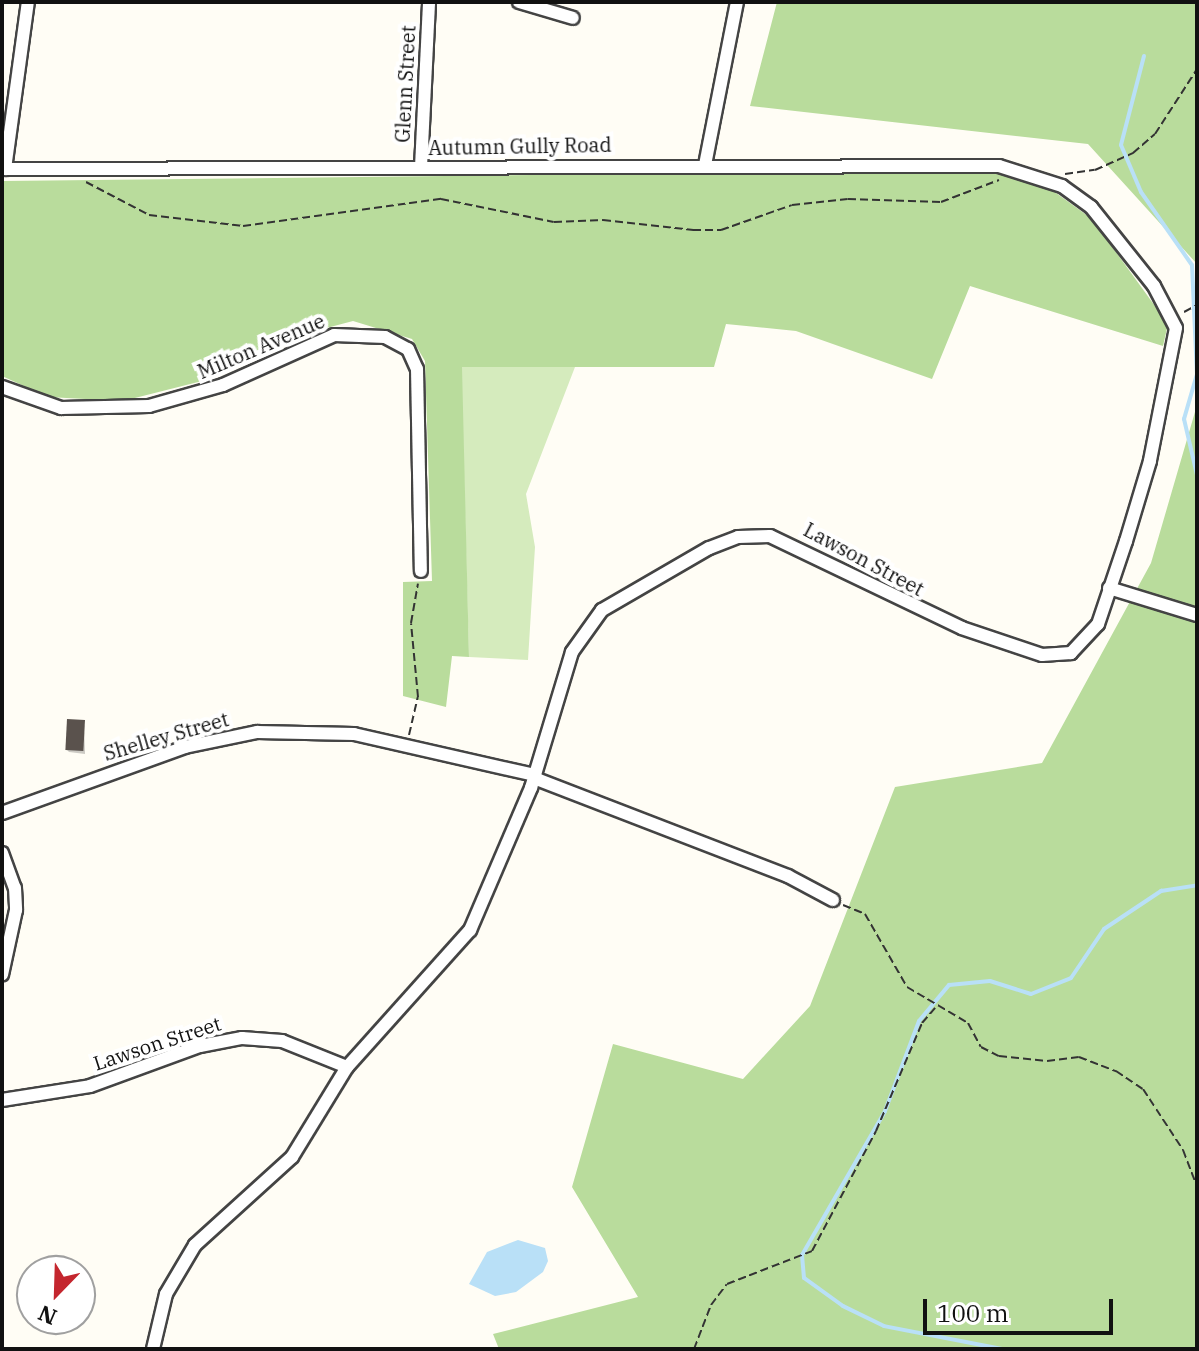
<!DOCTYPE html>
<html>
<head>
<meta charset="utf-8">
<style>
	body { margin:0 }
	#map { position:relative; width:1199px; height:1351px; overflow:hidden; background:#fffdf5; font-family:"IBM Plex Serif",serif }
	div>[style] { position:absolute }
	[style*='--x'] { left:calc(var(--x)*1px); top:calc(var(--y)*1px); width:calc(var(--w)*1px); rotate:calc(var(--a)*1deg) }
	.green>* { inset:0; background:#d5ebbd }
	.forest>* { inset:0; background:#b9dc9c }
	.water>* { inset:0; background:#b9e0f7 }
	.shadow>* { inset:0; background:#0003 }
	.stream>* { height:4px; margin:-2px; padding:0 2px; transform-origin:2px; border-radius:2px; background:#b9e0f7 }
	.building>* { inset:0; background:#5a524d; transform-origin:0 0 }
	.path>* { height:2px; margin-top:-1px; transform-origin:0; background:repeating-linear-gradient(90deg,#333 0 8px,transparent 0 12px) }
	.roads { filter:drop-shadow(2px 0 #444) drop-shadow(-2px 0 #444) drop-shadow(0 2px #444) drop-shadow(0 -2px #444) }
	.minor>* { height:12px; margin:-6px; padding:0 6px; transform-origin:6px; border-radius:6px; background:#fff }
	span { translate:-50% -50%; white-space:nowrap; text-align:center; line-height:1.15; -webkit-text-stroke:8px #fff; paint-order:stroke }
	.street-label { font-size:20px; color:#111 }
	.frame { position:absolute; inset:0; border:4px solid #111; pointer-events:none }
	.north { position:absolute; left:16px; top:1255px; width:80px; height:80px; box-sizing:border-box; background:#fff; border:2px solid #a0a0a0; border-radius:50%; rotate:203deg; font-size:22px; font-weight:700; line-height:32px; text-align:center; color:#111 }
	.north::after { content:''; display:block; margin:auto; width:28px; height:36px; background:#c4262e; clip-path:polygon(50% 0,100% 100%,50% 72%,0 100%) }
	.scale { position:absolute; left:923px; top:1299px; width:190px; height:36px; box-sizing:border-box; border:4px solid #111; border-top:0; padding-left:10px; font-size:24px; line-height:28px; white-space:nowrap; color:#111; -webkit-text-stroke:6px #fff; paint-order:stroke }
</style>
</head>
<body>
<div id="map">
	<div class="green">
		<div style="clip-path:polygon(461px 367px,575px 367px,526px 494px,535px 547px,528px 660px,469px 657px)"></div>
	</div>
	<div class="forest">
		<div style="clip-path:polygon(777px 2px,1197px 2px,1197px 264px,1088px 144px,750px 106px)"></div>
		<div style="clip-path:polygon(990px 170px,1052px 190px,1092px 219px,1168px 324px,1163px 346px,970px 286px,932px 379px,796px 331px,726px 324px,714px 367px,462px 367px,469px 657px,452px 656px,446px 707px,403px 696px,403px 582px,432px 581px,425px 361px,412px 339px,353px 321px,300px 335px,206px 380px,123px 401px,48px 397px,2px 376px,2px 181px)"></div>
		<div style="clip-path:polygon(1197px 405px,1197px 1349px,499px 1349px,493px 1334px,638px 1297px,572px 1187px,613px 1044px,743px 1079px,810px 1006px,895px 787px,1042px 763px,1151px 563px)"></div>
	</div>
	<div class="water">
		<div style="clip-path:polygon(518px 1240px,545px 1248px,548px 1261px,543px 1272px,516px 1292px,495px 1296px,469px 1284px,487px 1252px)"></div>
	</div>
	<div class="shadow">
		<div style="clip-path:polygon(84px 722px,85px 754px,69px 752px,66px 749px)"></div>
	</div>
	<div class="stream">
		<div style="--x:1144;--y:56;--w:92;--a:104.5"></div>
		<div style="--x:1121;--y:145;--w:51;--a:66.9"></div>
		<div style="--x:1141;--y:192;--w:89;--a:55.1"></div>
		<div style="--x:1192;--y:265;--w:109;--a:87.4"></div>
		<div style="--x:1197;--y:374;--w:47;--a:106.1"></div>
		<div style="--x:1184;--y:419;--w:57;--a:76.9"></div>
		<div style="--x:1002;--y:1349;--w:120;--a:-169"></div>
		<div style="--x:884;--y:1326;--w:46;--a:-154"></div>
		<div style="--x:843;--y:1306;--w:48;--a:-144.3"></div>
		<div style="--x:804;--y:1278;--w:23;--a:-95"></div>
		<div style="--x:802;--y:1255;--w:166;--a:-60"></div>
		<div style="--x:885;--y:1111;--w:96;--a:-69.3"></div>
		<div style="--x:919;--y:1021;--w:47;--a:-50.2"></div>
		<div style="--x:949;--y:985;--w:41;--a:-5.6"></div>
		<div style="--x:990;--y:981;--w:43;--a:17.6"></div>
		<div style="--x:1031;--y:994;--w:43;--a:-21.8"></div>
		<div style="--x:1071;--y:978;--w:59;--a:-56"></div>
		<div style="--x:1104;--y:929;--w:69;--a:-33.7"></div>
		<div style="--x:1161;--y:891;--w:36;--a:-9"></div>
	</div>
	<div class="building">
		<div style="left:67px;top:719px;width:18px;height:31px;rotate:3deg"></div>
	</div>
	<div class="path">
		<div style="--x:1065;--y:174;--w:30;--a:-8"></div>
		<div style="--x:1095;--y:170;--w:42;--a:-24.1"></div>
		<div style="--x:1133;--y:153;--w:29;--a:-41"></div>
		<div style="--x:1155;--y:134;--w:77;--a:-57.1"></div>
		<div style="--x:86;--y:182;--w:71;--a:27.6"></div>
		<div style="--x:149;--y:215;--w:95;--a:6.7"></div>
		<div style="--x:243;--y:226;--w:200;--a:-7.8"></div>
		<div style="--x:441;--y:199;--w:115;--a:11.5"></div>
		<div style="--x:554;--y:222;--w:49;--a:-2.3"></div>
		<div style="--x:603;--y:220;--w:91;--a:6.3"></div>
		<div style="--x:693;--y:230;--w:28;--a:0"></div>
		<div style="--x:721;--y:230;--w:75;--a:-19.4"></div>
		<div style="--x:792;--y:205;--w:56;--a:-6.1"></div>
		<div style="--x:848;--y:199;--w:93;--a:1.8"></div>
		<div style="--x:941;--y:202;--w:62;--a:-20.8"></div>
		<div style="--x:1184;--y:312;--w:15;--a:-28"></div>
		<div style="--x:409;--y:735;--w:39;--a:-77"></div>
		<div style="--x:418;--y:697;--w:74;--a:-95.4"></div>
		<div style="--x:411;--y:623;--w:40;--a:-80"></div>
		<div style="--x:843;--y:905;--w:24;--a:22"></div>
		<div style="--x:865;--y:914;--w:84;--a:60.1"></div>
		<div style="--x:907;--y:987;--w:71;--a:30.5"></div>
		<div style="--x:968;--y:1023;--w:27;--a:62"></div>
		<div style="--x:981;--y:1047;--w:20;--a:27"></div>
		<div style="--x:999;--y:1056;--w:48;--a:5.9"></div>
		<div style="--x:1047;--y:1061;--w:32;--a:-7"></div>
		<div style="--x:1079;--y:1057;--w:40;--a:21"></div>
		<div style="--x:1116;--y:1071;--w:32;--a:34"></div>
		<div style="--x:1143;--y:1089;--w:73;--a:56.7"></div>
		<div style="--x:1183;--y:1150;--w:40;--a:69"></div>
		<div style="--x:694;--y:1349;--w:47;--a:-68.9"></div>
		<div style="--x:711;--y:1305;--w:26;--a:-53"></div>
		<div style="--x:727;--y:1284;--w:91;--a:-21.2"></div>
		<div style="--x:812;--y:1251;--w:136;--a:-61.9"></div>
		<div style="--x:876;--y:1131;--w:117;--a:-66.9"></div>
		<div style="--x:922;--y:1023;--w:20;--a:-49"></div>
	</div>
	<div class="roads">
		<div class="minor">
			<div style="--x:519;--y:2;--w:56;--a:16.5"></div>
			<div style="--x:705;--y:165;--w:166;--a:-78.9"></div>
			<div style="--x:421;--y:167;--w:165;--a:-87.2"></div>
			<div style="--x:2;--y:169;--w:997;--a:-0.17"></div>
			<div style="--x:999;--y:166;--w:66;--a:17.6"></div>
			<div style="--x:1062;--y:186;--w:36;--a:36"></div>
			<div style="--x:1091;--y:207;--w:101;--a:51.4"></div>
			<div style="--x:1154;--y:286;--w:47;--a:62.4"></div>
			<div style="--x:1176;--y:328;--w:136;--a:101.1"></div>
			<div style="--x:1150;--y:461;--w:84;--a:106.7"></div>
			<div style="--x:1126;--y:541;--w:88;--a:108.6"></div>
			<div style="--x:1098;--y:624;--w:40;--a:133"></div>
			<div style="--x:1071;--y:653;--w:29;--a:176"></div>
			<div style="--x:1042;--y:655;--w:84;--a:-161.4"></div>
			<div style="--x:962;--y:628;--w:213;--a:-154.4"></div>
			<div style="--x:770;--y:536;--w:32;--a:178"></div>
			<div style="--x:738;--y:537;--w:31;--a:159"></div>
			<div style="--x:709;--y:548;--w:124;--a:149.9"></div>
			<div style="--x:602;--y:610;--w:52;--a:125.5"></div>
			<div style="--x:572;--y:652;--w:142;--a:106.8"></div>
			<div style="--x:531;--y:788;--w:155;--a:113.2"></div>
			<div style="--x:470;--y:930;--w:184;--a:131.9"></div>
			<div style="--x:347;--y:1067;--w:105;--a:121.4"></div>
			<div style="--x:292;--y:1157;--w:131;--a:137.8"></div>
			<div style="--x:195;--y:1245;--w:57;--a:120.6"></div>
			<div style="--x:166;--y:1294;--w:57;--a:103.3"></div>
			<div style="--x:5;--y:169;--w:169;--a:-82.2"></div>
			<div style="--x:2;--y:387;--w:63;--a:19.6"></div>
			<div style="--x:61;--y:408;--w:88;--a:-1.3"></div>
			<div style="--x:149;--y:406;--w:77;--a:-15.8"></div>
			<div style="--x:223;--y:385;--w:122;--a:-24.2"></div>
			<div style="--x:334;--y:335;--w:51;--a:2.2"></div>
			<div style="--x:385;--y:337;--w:26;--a:28"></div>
			<div style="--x:408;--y:349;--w:22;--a:66"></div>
			<div style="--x:417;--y:369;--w:202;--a:88.9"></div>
			<div style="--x:1109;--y:588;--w:92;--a:17.1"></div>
			<div style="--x:534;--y:778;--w:272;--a:21.1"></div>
			<div style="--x:788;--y:876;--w:51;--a:28.1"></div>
			<div style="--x:2;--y:813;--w:195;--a:-19.8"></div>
			<div style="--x:185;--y:747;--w:74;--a:-11.8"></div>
			<div style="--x:257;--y:732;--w:97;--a:1.2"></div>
			<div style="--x:354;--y:734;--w:186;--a:12.8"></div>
			<div style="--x:2;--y:853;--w:37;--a:70"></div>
			<div style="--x:15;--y:888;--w:22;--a:87"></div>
			<div style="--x:16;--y:910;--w:66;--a:102.2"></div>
			<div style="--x:2;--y:1100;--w:89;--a:-9"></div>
			<div style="--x:90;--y:1086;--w:117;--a:-20"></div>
			<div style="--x:200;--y:1046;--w:43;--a:-10.8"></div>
			<div style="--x:242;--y:1038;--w:40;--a:4.3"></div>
			<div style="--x:282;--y:1041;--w:70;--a:21.8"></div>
		</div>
	</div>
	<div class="street-label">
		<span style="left:405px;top:84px;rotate:-87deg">Glenn Street</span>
		<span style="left:520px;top:146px;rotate:-1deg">Autumn Gully Road</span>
		<span style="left:261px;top:346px;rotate:-23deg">Milton Avenue</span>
		<span style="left:864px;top:559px;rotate:28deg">Lawson Street</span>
		<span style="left:166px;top:736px;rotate:-16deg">Shelley Street</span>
		<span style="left:157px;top:1043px;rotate:-18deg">Lawson Street</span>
	</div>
	<div class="frame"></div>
	<div class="north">N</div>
	<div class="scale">100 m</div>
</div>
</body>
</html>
